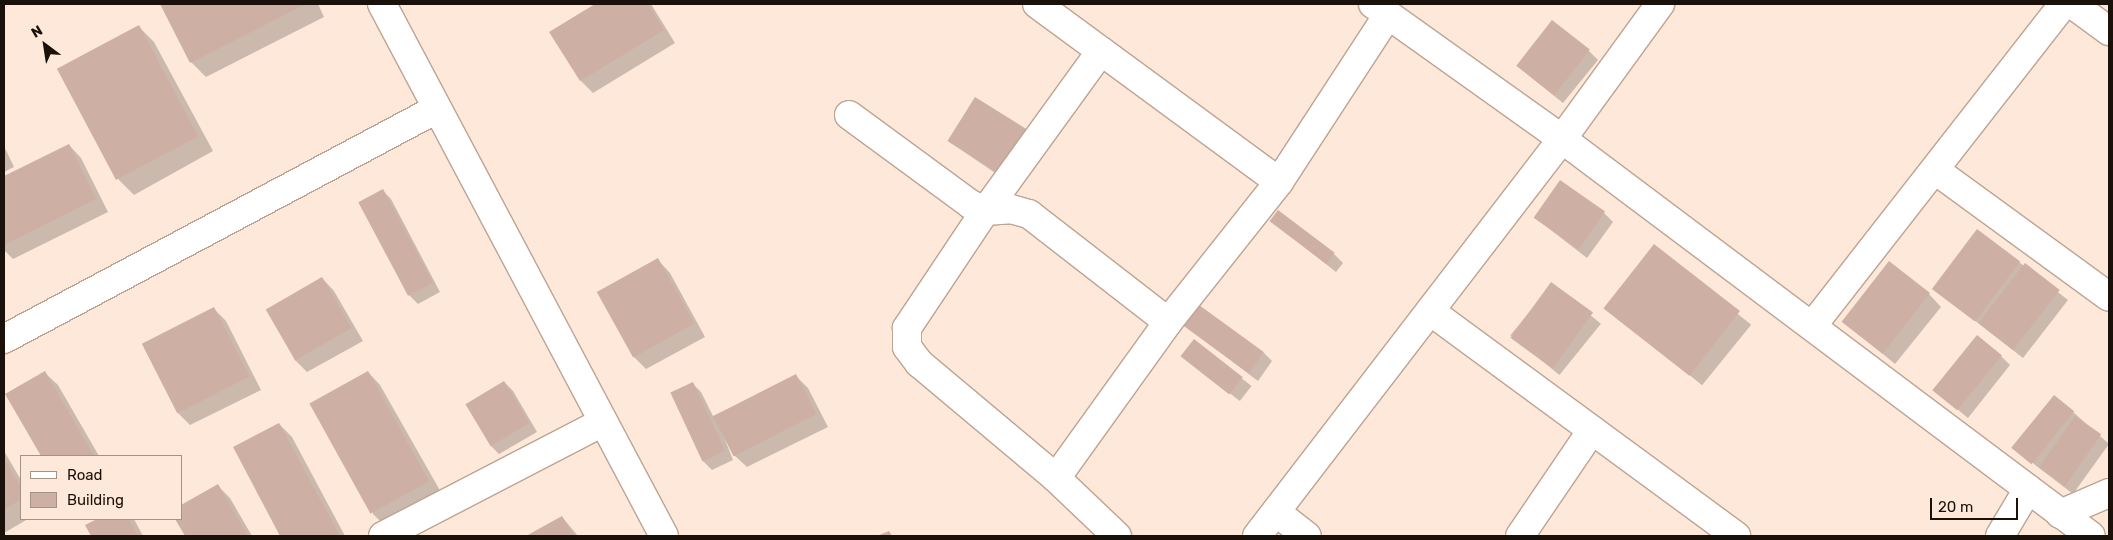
<!DOCTYPE html>
<html>
<head>
<meta charset="utf-8">
<style>
	body { margin:0 }
	#map { position:relative; width:2113px; height:540px; overflow:hidden; background:#fee8d9; font-family:Rubik,sans-serif }
	div>[style] { position:absolute }
	[style*='--x'] { left:calc(var(--x)*1px); top:calc(var(--y)*1px); width:calc(var(--w)*1px); rotate:calc(var(--a)*1deg) }
	.shadow>* { inset:0; background:#0003; transform-origin:0 0 }
	.building>* { inset:0; background:#ceafa4; transform-origin:0 0 }
	.roads { filter:drop-shadow(1px 0 #bda492) drop-shadow(-1px 0 #bda492) drop-shadow(0 1px #bda492) drop-shadow(0 -1px #bda492) }
	.minor>* { height:28px; margin:-14px; padding:0 14px; transform-origin:14px; border-radius:14px; background:#fff }
	span { translate:-50% -50%; white-space:nowrap; text-align:center; line-height:1.15; -webkit-text-stroke:4.5px #fee8d9; paint-order:stroke }
	.frame { position:absolute; inset:0; border:5px solid #1a110a; pointer-events:none }
	.legend { position:absolute; left:20px; top:455px; width:162px; height:65px; box-sizing:border-box; background:#fee8d9; border:1px solid #a39286; margin:0; padding:6px 9px; list-style:none; font-size:15px; color:#1a110a }
	.legend li { display:flex; align-items:center; gap:10px; height:25px }
	.legend b { width:25px; border:1px solid #a39286 }
	.north { position:absolute; left:20px; top:20px; width:50px; height:50px; -webkit-text-stroke:4px #fee8d9; paint-order:stroke; rotate:329deg; font-size:14px; font-weight:700; line-height:20px; text-align:center; color:#1a110a }
	.north::after { content:''; display:block; margin:auto; width:18px; height:22px; background:#1a110a; clip-path:polygon(50% 0,100% 100%,50% 72%,0 100%) }
	.scale { position:absolute; left:1930px; top:498px; width:88px; height:22px; box-sizing:border-box; border:2px solid #1a110a; border-top:0; padding-left:6px; font-size:15px; line-height:18px; white-space:nowrap; color:#1a110a; -webkit-text-stroke:4px #fee8d9; paint-order:stroke }
</style>
</head>
<body>
<div id="map">
	<div class="shadow">
		<div style="clip-path:polygon(162px 4px,318px 4px,324px 17px,206px 77px,191px 62px)"></div>
		<div style="clip-path:polygon(598px 4px,651px 4px,675px 43px,593px 93px,581px 81px,551px 32px)"></div>
		<div style="clip-path:polygon(139px 27px,154px 42px,213px 151px,134px 195px,119px 180px,59px 70px)"></div>
		<div style="clip-path:polygon(1589px 51px,1598px 60px,1563px 103px,1517px 66px)"></div>
		<div style="clip-path:polygon(1025px 130px,1034px 139px,1007px 181px,948px 141px)"></div>
		<div style="clip-path:polygon(69px 145px,81px 158px,108px 212px,13px 259px,4px 250px,4px 178px)"></div>
		<div style="clip-path:polygon(4px 146px,14px 167px,4px 172px)"></div>
		<div style="clip-path:polygon(382px 190px,391px 199px,440px 292px,418px 304px,409px 295px)"></div>
		<div style="clip-path:polygon(1604px 213px,1613px 222px,1587px 258px,1534px 217px)"></div>
		<div style="clip-path:polygon(1271px 221px,1334px 254px,1343px 263px,1336px 272px)"></div>
		<div style="left:1654px;top:246px;width:125px;height:78px;rotate:39deg"></div>
		<div style="clip-path:polygon(658px 260px,670px 273px,705px 337px,646px 369px,634px 357px,599px 292px)"></div>
		<div style="clip-path:polygon(2019px 262px,2068px 300px,2023px 358px,1933px 288px)"></div>
		<div style="clip-path:polygon(322px 278px,334px 291px,363px 341px,307px 372px,295px 360px)"></div>
		<div style="left:1552px;top:284px;width:63px;height:66px;rotate:39deg"></div>
		<div style="clip-path:polygon(1929px 294px,1941px 307px,1895px 364px,1843px 321px)"></div>
		<div style="clip-path:polygon(213px 308px,226px 321px,261px 390px,190px 425px,178px 413px)"></div>
		<div style="clip-path:polygon(1185px 326px,1263px 352px,1272px 361px,1258px 381px)"></div>
		<div style="left:1194px;top:341px;width:73px;height:19px;rotate:38deg"></div>
		<div style="clip-path:polygon(2001px 356px,2010px 365px,1968px 418px,1935px 391px)"></div>
		<div style="clip-path:polygon(368px 372px,380px 385px,442px 494px,385px 526px,373px 514px)"></div>
		<div style="clip-path:polygon(45px 373px,58px 385px,99px 456px,43px 456px,7px 395px)"></div>
		<div style="clip-path:polygon(796px 376px,808px 388px,828px 427px,747px 467px,734px 455px,716px 417px,733px 460px,712px 470px,703px 461px,692px 383px,701px 392px,713px 416px)"></div>
		<div style="clip-path:polygon(504px 382px,513px 391px,537px 432px,499px 454px,490px 445px)"></div>
		<div style="clip-path:polygon(2073px 412px,2109px 444px,2073px 494px,2013px 448px)"></div>
		<div style="clip-path:polygon(279px 424px,292px 437px,345px 536px,281px 536px,235px 448px)"></div>
		<div style="clip-path:polygon(4px 451px,21px 480px,21px 519px,28px 519px,4px 533px)"></div>
		<div style="clip-path:polygon(217px 485px,230px 498px,252px 536px,186px 536px,176px 519px,181px 519px)"></div>
		<div style="clip-path:polygon(562px 517px,578px 536px,528px 536px)"></div>
		<div style="clip-path:polygon(100px 519px,134px 519px,143px 536px,92px 536px,87px 525px)"></div>
	</div>
	<div class="building">
		<div style="clip-path:polygon(160px 4px,306px 4px,190px 63px)"></div>
		<div style="clip-path:polygon(595px 4px,648px 4px,664px 30px,580px 81px,549px 32px)"></div>
		<div style="left:1552px;top:20px;width:48px;height:58px;rotate:38deg"></div>
		<div style="left:139px;top:25px;width:126px;height:93px;rotate:62deg"></div>
		<div style="left:975px;top:97px;width:60px;height:52px;rotate:32deg"></div>
		<div style="clip-path:polygon(69px 144px,96px 199px,4px 245px,4px 176px)"></div>
		<div style="left:1560px;top:180px;width:55px;height:46px;rotate:35deg"></div>
		<div style="left:383px;top:189px;width:106px;height:28px;rotate:62deg"></div>
		<div style="left:1278px;top:210px;width:71px;height:14px;rotate:37deg"></div>
		<div style="left:1977px;top:229px;width:54px;height:75px;rotate:37deg"></div>
		<div style="left:1654px;top:244px;width:109px;height:82px;rotate:38deg"></div>
		<div style="left:658px;top:258px;width:75px;height:70px;rotate:61deg"></div>
		<div style="left:1889px;top:261px;width:52px;height:77px;rotate:38deg"></div>
		<div style="left:2025px;top:263px;width:44px;height:76px;rotate:38deg"></div>
		<div style="left:322px;top:277px;width:59px;height:65px;rotate:60deg"></div>
		<div style="left:1551px;top:282px;width:52px;height:69px;rotate:36deg"></div>
		<div style="left:1199px;top:305px;width:80px;height:26px;rotate:36deg"></div>
		<div style="left:214px;top:307px;width:78px;height:81px;rotate:63deg"></div>
		<div style="left:1977px;top:335px;width:32px;height:71px;rotate:39deg"></div>
		<div style="left:1194px;top:339px;width:62px;height:22px;rotate:38deg"></div>
		<div style="clip-path:polygon(45px 371px,94px 456px,41px 456px,5px 394px)"></div>
		<div style="left:368px;top:371px;width:126px;height:67px;rotate:61deg"></div>
		<div style="left:796px;top:374px;width:45px;height:93px;rotate:63deg"></div>
		<div style="left:504px;top:381px;width:49px;height:45px;rotate:59deg"></div>
		<div style="left:693px;top:382px;width:76px;height:25px;rotate:65deg"></div>
		<div style="left:2054px;top:395px;width:26px;height:68px;rotate:39deg"></div>
		<div style="left:2075px;top:416px;width:32px;height:63px;rotate:35deg"></div>
		<div style="clip-path:polygon(279px 423px,340px 536px,280px 536px,233px 447px)"></div>
		<div style="clip-path:polygon(4px 459px,21px 488px,21px 499px,4px 510px)"></div>
		<div style="clip-path:polygon(218px 484px,248px 536px,185px 536px,175px 519px,181px 519px,181px 505px)"></div>
		<div style="clip-path:polygon(562px 516px,574px 536px,526px 536px)"></div>
		<div style="clip-path:polygon(97px 519px,129px 519px,138px 536px,91px 536px,85px 525px)"></div>
		<div style="clip-path:polygon(889px 531px,892px 536px,877px 536px)"></div>
	</div>
	<div class="roads">
		<div class="minor">
			<div style="--x:382;--y:4;--w:602;--a:62.07"></div>
			<div style="--x:1037;--y:4;--w:300;--a:36.3"></div>
			<div style="--x:1373;--y:4;--w:232;--a:35.5"></div>
			<div style="--x:1562;--y:139;--w:661;--a:36.89"></div>
			<div style="--x:2072;--y:4;--w:46;--a:36.1"></div>
			<div style="--x:1101;--y:51;--w:198;--a:125.9"></div>
			<div style="--x:985;--y:211;--w:141;--a:123.7"></div>
			<div style="--x:907;--y:328;--w:19;--a:90"></div>
			<div style="--x:907;--y:347;--w:20;--a:53"></div>
			<div style="--x:919;--y:363;--w:179;--a:40"></div>
			<div style="--x:1056;--y:478;--w:84;--a:43.6"></div>
			<div style="--x:849;--y:115;--w:150;--a:36.3"></div>
			<div style="--x:970;--y:204;--w:17;--a:25"></div>
			<div style="--x:985;--y:211;--w:26;--a:-4"></div>
			<div style="--x:1011;--y:209;--w:19;--a:16"></div>
			<div style="--x:1029;--y:214;--w:176;--a:37.8"></div>
			<div style="--x:1935;--y:170;--w:215;--a:36.1"></div>
			<div style="--x:1430;--y:311;--w:380;--a:36.3"></div>
			<div style="--x:1812;--y:326;--w:409;--a:-52"></div>
			<div style="--x:4;--y:339;--w:490;--a:-28"></div>
			<div style="--x:1056;--y:478;--w:192;--a:-54.3"></div>
			<div style="--x:1168;--y:322;--w:179;--a:-51.6"></div>
			<div style="--x:1279;--y:182;--w:199;--a:-56.9"></div>
			<div style="--x:1276;--y:512;--w:39;--a:38"></div>
			<div style="--x:2060;--y:514;--w:53;--a:-23.2"></div>
			<div style="--x:383;--y:536;--w:248;--a:-27.4"></div>
			<div style="--x:1257;--y:536;--w:501;--a:-52.47"></div>
			<div style="--x:1562;--y:139;--w:167;--a:-54"></div>
			<div style="--x:1520;--y:536;--w:128;--a:-55.8"></div>
			<div style="--x:2000;--y:536;--w:55;--a:-59.2"></div>
		</div>
	</div>
	<div class="frame"></div>
	<ul class="legend">
	<li><b style="height:6px;background:#fff"></b>Road</li>
	<li><b style="height:14px;background:#ceafa4"></b>Building</li>
	</ul>
	<div class="north">N</div>
	<div class="scale">20 m</div>
</div>
</body>
</html>
